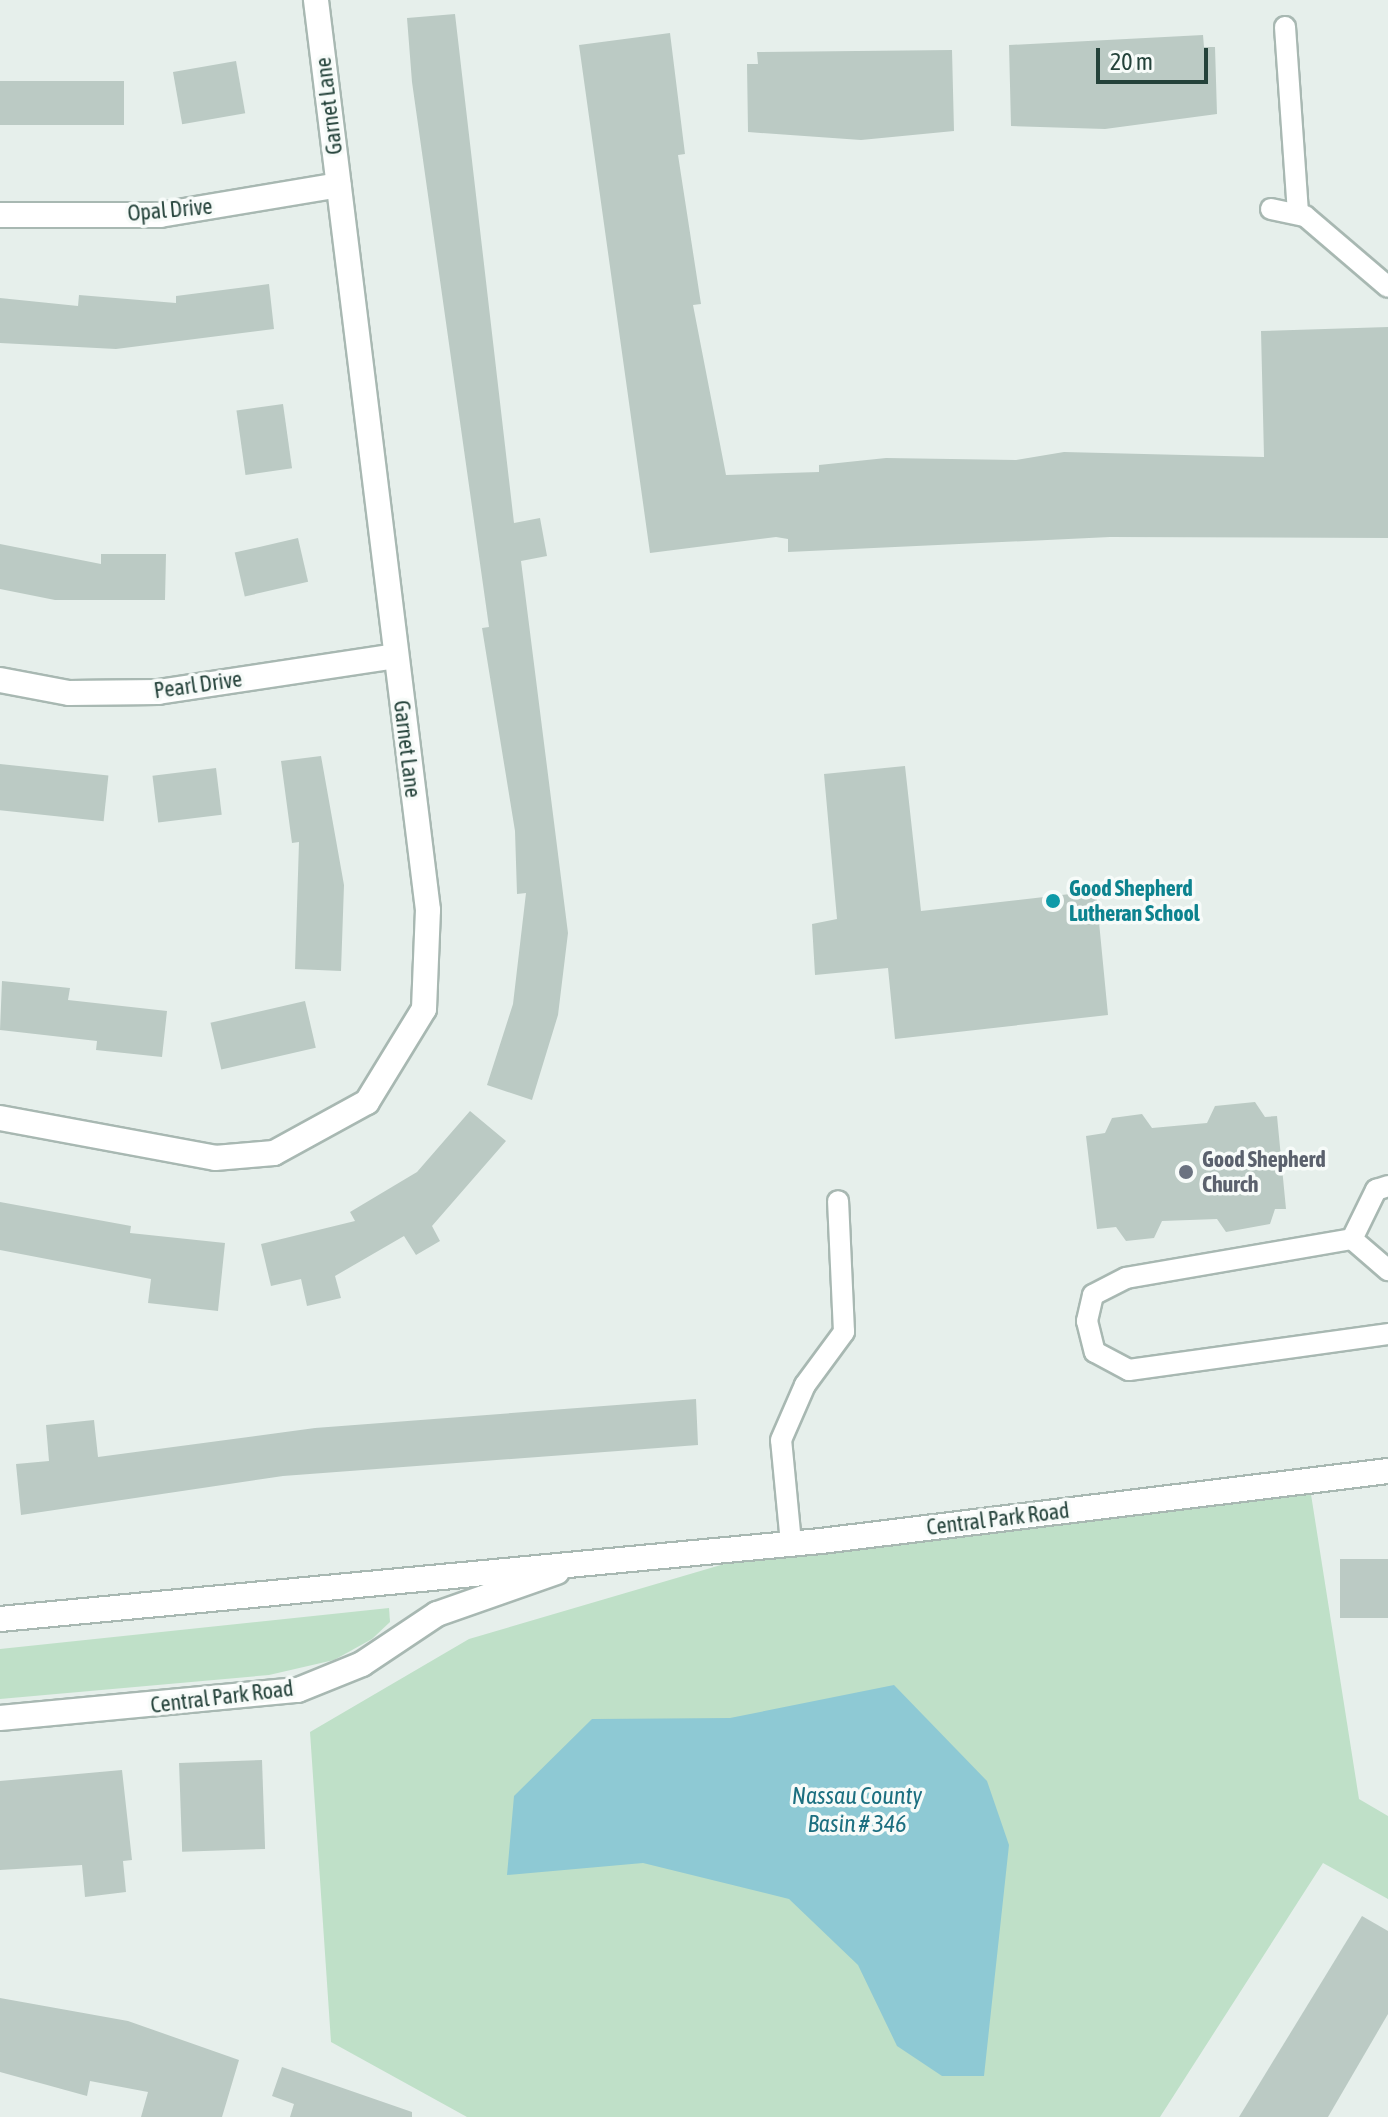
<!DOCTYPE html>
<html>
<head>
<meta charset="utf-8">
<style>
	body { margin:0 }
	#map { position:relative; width:1388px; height:2117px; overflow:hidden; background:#e6efeb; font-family:"Asap Condensed",sans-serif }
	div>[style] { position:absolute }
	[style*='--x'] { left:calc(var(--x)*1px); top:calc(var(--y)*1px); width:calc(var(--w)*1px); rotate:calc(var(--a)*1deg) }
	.green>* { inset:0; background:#bfe0c8 }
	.water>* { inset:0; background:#8ec9d4 }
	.building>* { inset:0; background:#bbcac4; transform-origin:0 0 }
	.roads { filter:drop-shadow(2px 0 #a8b8b2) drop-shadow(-2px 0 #a8b8b2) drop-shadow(0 2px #a8b8b2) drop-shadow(0 -2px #a8b8b2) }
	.service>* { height:20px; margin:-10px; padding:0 10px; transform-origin:10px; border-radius:10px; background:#fff }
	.minor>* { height:24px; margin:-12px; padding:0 12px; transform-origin:12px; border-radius:12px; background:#fff }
	.tertiary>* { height:24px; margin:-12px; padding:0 12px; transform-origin:12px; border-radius:12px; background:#fff }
	.dots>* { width:22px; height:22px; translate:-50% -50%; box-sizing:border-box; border:4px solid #f7fbf9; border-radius:50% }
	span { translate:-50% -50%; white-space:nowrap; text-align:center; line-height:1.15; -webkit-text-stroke:7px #f7fbf9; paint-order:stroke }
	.street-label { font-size:22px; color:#24423a }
	.culture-label { font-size:22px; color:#0d838f; font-weight:700 }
	.left { translate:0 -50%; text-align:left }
	.worship-label { font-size:22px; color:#5b616d; font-weight:700 }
	.water-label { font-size:24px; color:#1c6f80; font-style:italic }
	.scale { position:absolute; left:1096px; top:48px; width:112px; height:36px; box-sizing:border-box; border:4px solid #24423a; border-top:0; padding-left:10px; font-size:24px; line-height:28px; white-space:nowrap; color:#24423a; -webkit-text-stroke:6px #f7fbf9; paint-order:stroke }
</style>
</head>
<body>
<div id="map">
	<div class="green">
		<div style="clip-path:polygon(1310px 1488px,1359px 1799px,1388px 1816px,1388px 1899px,1323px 1863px,1160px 2117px,467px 2117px,331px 2042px,310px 1732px,469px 1639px,731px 1562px)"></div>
		<div style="clip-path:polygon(389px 1608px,390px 1622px,372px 1639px,334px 1660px,269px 1675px,0 1699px,0 1649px)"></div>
	</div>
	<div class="water">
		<div style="clip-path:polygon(894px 1685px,987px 1781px,1009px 1845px,984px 2076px,942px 2076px,897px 2046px,858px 1965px,789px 1899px,643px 1863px,507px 1875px,514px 1796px,592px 1719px,730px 1718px)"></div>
	</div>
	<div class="building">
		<div style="clip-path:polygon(455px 14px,514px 523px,540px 518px,547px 556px,521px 561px,568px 933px,558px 1015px,532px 1100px,487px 1085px,513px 1004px,526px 893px,517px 894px,515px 831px,482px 628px,489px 627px,412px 82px,407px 18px)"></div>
		<div style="clip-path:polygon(670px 33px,685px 154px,678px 155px,701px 304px,693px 305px,726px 475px,819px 472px,819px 465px,886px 458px,1016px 460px,1064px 452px,1264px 457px,1261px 331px,1388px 327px,1388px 538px,1110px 537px,788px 552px,788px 539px,776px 537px,650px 553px,579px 45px)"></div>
		<div style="clip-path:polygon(1203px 35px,1204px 47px,1215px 47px,1217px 114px,1105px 129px,1011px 126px,1009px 45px)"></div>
		<div style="clip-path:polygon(952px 50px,954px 131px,861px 140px,748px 132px,747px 64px,758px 64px,757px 52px)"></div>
		<div style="left:236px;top:61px;width:53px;height:64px;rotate:80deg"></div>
		<div style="left:0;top:81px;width:124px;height:44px"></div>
		<div style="clip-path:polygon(269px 284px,274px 329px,116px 349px,0 343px,0 298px,78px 306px,79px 295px,176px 303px,176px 296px)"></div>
		<div style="left:283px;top:404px;width:65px;height:47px;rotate:82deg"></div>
		<div style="left:298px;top:538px;width:45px;height:65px;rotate:77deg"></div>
		<div style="clip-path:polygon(0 544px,101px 564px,101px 554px,166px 554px,165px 600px,55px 600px,0 589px)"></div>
		<div style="clip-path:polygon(321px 756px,344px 885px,341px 971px,295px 969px,299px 842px,292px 843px,281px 761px)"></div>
		<div style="left:0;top:764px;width:109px;height:46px;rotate:6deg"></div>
		<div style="clip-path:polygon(905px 766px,921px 911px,1096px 891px,1108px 1015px,895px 1039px,888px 968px,815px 975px,812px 924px,837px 919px,824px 774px)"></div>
		<div style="left:216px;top:768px;width:47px;height:64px;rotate:83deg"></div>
		<div style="clip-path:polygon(2px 981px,70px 988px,68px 1000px,167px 1011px,162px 1057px,96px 1050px,97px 1041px,0 1030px)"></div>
		<div style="left:305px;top:1001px;width:48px;height:97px;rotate:77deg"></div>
		<div style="clip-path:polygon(1255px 1102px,1265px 1117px,1277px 1116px,1286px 1209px,1275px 1209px,1270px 1224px,1226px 1232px,1217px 1219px,1162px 1221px,1154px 1238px,1126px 1241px,1116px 1227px,1097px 1229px,1086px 1136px,1105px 1133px,1112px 1118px,1142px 1114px,1152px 1128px,1207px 1123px,1215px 1106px)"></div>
		<div style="clip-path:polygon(470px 1111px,506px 1141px,432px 1226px,440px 1241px,416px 1255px,404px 1236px,335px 1276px,341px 1298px,307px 1306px,301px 1279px,271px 1286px,261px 1244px,355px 1221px,350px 1212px,417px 1172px)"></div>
		<div style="clip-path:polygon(0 1202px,131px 1226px,130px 1233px,225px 1243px,218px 1311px,148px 1303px,151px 1279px,0 1250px)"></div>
		<div style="clip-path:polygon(696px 1399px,698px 1445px,283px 1476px,21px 1515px,16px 1464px,49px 1461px,46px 1425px,94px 1420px,98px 1457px,315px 1428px)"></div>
		<div style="left:1388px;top:1559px;width:59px;height:48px;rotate:90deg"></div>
		<div style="left:262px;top:1760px;width:89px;height:83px;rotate:88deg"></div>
		<div style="clip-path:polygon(122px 1770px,132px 1860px,123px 1861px,126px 1892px,85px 1897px,82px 1865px,0 1870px,0 1781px)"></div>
		<div style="clip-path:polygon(1362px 1916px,1388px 1931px,1388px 2014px,1328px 2117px,1239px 2117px)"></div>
		<div style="clip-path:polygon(0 1998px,128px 2021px,239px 2060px,222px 2117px,141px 2117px,148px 2092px,90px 2081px,87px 2096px,0 2072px)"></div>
		<div style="clip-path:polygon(282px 2067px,412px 2112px,412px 2117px,290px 2117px,294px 2104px,272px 2096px)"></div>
	</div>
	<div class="roads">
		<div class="service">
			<div style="--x:1285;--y:27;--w:187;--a:86"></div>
			<div style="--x:1271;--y:209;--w:35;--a:12"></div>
			<div style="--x:1305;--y:216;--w:109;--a:40.5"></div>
			<div style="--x:1352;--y:1239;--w:229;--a:170.2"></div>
			<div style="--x:1126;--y:1278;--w:37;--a:153"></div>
			<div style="--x:1093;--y:1295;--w:27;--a:103"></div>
			<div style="--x:1087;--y:1321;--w:32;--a:76"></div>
			<div style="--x:1095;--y:1352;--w:38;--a:28"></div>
			<div style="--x:1129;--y:1370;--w:261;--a:-7.9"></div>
			<div style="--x:1352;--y:1239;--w:55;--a:-63.9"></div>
			<div style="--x:1376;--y:1190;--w:13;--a:-18"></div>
			<div style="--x:1352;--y:1239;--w:48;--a:40.7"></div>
			<div style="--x:791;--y:1543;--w:103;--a:-95.5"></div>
			<div style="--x:781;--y:1440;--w:60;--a:-66.4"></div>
			<div style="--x:805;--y:1385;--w:66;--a:-53.7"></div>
			<div style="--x:844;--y:1332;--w:131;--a:-92.6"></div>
		</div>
		<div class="minor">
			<div style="--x:0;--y:215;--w:160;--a:0"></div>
			<div style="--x:160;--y:215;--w:181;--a:-9.5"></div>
			<div style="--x:0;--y:680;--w:70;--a:10.7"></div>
			<div style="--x:69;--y:693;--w:89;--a:-0.6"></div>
			<div style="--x:158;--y:692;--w:240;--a:-8.6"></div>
			<div style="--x:0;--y:1118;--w:219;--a:10.5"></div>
			<div style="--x:215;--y:1158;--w:59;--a:-4.8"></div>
			<div style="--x:274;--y:1153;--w:106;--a:-28.7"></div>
			<div style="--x:367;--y:1102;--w:109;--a:-58.5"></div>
			<div style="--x:424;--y:1009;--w:99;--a:-87.7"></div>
			<div style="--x:428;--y:910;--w:917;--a:-97.02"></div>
			<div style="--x:0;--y:1718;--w:299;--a:-5.4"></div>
			<div style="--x:298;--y:1690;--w:69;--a:-22.1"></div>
			<div style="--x:362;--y:1664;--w:90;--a:-33.7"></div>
			<div style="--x:437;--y:1614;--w:127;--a:-19.3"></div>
		</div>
		<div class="tertiary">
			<div style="--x:0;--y:1619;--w:825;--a:-5.43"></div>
			<div style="--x:821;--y:1541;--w:571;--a:-7.04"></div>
		</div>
	</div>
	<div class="dots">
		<div style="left:1053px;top:901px;background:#0f9aa8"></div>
		<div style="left:1186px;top:1172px;background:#6b7280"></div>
	</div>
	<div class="street-label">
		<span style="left:329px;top:106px;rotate:-97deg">Garnet Lane</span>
		<span style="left:170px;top:210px;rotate:-5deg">Opal Drive</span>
		<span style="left:198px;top:685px;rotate:-8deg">Pearl Drive</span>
		<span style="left:407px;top:749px;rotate:83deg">Garnet Lane</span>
		<span style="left:998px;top:1519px;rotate:-7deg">Central Park Road</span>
		<span style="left:222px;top:1697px;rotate:-7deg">Central Park Road</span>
	</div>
	<div class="culture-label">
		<span class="left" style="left:1069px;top:901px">Good Shepherd<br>Lutheran School</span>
	</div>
	<div class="worship-label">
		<span class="left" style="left:1202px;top:1172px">Good Shepherd<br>Church</span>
	</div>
	<div class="water-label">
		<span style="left:857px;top:1810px">Nassau County<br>Basin # 346</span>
	</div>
	<div class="scale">20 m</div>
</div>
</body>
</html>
